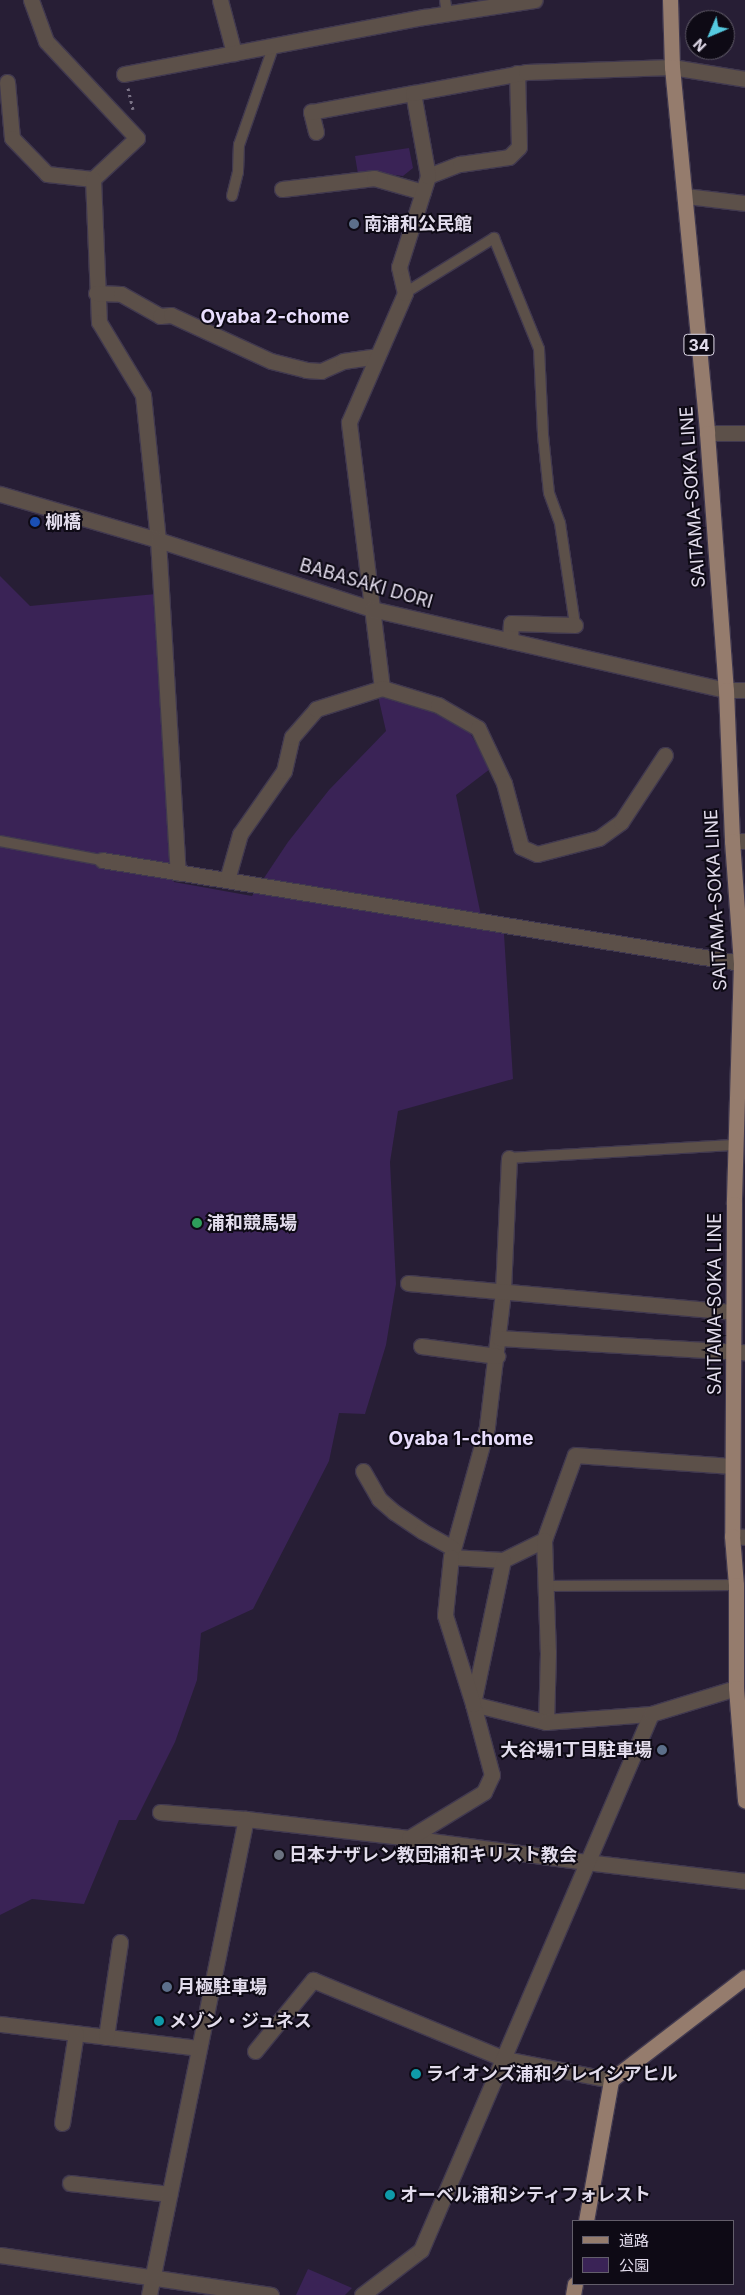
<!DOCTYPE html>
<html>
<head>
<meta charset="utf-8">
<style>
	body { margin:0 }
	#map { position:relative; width:745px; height:2295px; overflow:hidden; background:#271e35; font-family:Inter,"Noto Sans JP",sans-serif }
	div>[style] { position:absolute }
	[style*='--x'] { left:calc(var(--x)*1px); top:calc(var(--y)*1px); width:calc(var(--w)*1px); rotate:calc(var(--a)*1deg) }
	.green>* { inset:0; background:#3a2356 }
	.path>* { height:3px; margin-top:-1.5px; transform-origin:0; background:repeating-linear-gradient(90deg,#7a7386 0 2.5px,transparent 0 6.5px) }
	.roads { filter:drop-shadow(1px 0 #41394f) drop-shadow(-1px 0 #41394f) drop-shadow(0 1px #41394f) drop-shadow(0 -1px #41394f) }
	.service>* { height:10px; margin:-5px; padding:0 5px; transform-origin:5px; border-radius:5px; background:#5c5049 }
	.minor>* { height:15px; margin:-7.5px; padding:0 7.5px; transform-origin:7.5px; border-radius:7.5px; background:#5c5049 }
	.tertiary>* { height:15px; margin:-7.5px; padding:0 7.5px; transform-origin:7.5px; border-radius:7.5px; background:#5c5049 }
	.primary>* { height:15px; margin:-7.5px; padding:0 7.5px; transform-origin:7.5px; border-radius:7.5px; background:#957c6d }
	.dots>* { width:14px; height:14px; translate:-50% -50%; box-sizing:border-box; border:2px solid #0e0a15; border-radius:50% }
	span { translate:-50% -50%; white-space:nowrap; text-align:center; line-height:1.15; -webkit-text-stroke:4px #0e0a15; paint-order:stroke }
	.shield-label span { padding:1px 4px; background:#0e0a15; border:1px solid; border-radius:4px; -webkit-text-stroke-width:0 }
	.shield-label { font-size:16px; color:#e2dcec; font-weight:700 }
	.poi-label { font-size:18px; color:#e2dcec; font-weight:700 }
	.left { translate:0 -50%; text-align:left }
	.right { translate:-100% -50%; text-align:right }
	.street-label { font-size:18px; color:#e2dcec }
	.neighbourhood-label { font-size:19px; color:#e9defd; font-weight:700 }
	.legend { position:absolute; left:572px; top:2220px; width:162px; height:65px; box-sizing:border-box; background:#0e0a15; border:1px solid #635e6b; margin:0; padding:6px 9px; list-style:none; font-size:15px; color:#e2dcec }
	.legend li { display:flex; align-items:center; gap:10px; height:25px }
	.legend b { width:25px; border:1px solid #635e6b }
	.north { position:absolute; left:685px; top:10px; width:50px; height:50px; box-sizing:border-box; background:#0e0a15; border:1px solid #635e6b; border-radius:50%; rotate:225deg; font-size:14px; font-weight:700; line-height:20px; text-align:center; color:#e2dcec }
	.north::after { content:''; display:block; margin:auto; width:18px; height:22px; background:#55cae0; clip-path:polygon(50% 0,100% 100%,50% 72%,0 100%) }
</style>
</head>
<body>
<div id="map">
	<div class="green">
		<div style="clip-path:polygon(409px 148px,413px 168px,403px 176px,377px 173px,358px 174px,355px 156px)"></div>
		<div style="clip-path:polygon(0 576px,30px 606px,156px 594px,171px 870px,174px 882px,252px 896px,288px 842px,329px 790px,386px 731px,378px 696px,426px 709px,469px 731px,490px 769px,456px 795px,484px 930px,504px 934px,513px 1079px,398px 1111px,390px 1162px,396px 1284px,386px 1345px,365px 1414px,339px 1413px,329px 1461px,253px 1609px,201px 1633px,197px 1680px,175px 1742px,136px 1820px,119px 1820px,84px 1904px,32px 1899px,0 1915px)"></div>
		<div style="clip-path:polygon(308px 2269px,322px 2275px,352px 2288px,345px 2295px,296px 2295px)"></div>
	</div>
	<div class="path">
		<div style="--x:128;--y:88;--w:22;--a:77"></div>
	</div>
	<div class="roads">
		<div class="service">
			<div style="--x:445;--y:0;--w:13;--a:81"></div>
			<div style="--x:232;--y:196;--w:25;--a:-76"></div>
			<div style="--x:238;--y:172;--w:27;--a:-88"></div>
			<div style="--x:239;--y:145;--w:106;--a:-70.7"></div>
			<div style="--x:405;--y:293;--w:105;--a:-31.7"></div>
			<div style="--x:494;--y:238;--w:120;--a:67.9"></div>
			<div style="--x:539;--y:349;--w:86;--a:87.3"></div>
			<div style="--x:543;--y:435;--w:58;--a:84.1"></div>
			<div style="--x:549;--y:493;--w:32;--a:70"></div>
			<div style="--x:560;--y:523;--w:103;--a:81.6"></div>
			<div style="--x:0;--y:841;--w:104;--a:10.6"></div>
			<div style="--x:509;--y:1158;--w:228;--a:-3.3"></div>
			<div style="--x:547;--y:1586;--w:189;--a:-0.3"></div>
		</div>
		<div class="minor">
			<div style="--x:220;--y:0;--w:55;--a:75.2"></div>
			<div style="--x:124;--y:74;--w:305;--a:-10.8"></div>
			<div style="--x:424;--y:17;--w:112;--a:-8.7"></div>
			<div style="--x:7;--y:82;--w:56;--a:84.9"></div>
			<div style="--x:12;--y:138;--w:50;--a:45.8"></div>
			<div style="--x:47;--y:174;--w:46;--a:6.2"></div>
			<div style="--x:93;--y:179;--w:60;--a:-43"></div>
			<div style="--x:137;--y:138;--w:133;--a:-133.2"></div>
			<div style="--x:46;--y:41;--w:44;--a:-110.1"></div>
			<div style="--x:316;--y:132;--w:21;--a:-104"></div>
			<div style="--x:311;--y:112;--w:104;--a:-10.6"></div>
			<div style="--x:428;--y:176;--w:34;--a:-21"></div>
			<div style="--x:460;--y:164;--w:49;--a:-8.1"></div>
			<div style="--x:509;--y:157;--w:14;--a:-45"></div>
			<div style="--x:519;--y:147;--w:74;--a:-91.5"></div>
			<div style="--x:93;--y:179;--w:143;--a:87.6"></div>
			<div style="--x:99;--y:322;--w:85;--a:58.9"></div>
			<div style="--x:143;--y:395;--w:146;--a:84.1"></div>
			<div style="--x:158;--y:540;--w:333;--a:86.6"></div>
			<div style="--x:282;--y:189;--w:93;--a:-6.8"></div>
			<div style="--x:374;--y:178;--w:51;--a:15.9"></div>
			<div style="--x:686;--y:196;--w:59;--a:6.8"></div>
			<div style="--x:96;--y:293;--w:25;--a:2"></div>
			<div style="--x:121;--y:294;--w:45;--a:29.4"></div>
			<div style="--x:160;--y:316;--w:11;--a:-5"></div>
			<div style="--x:171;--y:315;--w:110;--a:24.7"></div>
			<div style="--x:271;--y:361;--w:36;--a:14"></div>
			<div style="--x:306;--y:370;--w:15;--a:4"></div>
			<div style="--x:321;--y:371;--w:24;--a:-24"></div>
			<div style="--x:343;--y:361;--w:34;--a:-8"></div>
			<div style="--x:707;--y:433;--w:38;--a:0"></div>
			<div style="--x:510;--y:641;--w:18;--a:-87"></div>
			<div style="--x:511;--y:623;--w:64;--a:1.8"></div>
			<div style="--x:382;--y:688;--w:268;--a:-97.1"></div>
			<div style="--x:349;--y:422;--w:141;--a:-66.5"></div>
			<div style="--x:405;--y:293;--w:27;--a:-103"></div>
			<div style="--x:399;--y:267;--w:96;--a:-72.3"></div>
			<div style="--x:428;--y:176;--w:84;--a:-100.2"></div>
			<div style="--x:413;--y:93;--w:115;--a:-10.5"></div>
			<div style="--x:526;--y:72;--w:146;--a:-2"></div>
			<div style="--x:672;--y:67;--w:74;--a:9.3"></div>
			<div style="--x:726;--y:690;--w:19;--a:0"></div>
			<div style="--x:732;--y:841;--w:13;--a:0"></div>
			<div style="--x:102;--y:860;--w:647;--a:9.16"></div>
			<div style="--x:227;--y:880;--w:48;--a:-74.2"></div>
			<div style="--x:240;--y:834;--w:77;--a:-55.1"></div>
			<div style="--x:284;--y:771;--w:35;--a:-77"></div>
			<div style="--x:292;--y:737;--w:37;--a:-49"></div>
			<div style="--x:316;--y:709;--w:69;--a:-17.7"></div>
			<div style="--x:382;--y:688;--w:59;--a:16.9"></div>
			<div style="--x:438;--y:705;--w:46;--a:29.9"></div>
			<div style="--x:478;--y:728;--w:61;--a:64.7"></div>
			<div style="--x:504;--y:783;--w:66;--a:75.1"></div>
			<div style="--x:521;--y:847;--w:17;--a:24"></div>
			<div style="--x:537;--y:854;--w:64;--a:-14.5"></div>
			<div style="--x:599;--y:838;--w:27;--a:-36"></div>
			<div style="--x:621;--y:822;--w:80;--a:-56.7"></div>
			<div style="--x:509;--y:1158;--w:134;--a:92.6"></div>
			<div style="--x:503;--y:1292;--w:136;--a:96.8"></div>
			<div style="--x:487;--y:1427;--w:135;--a:105.5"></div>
			<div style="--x:451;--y:1557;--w:52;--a:3.3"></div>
			<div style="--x:503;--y:1560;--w:46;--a:-26"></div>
			<div style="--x:544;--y:1540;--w:90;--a:-70"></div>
			<div style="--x:575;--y:1455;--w:157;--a:4"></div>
			<div style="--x:408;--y:1283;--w:325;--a:5.1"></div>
			<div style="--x:499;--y:1338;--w:246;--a:3.3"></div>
			<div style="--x:421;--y:1346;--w:77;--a:7.5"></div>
			<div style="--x:363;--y:1471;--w:32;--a:60"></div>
			<div style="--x:379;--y:1499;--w:20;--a:41"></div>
			<div style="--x:394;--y:1512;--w:34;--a:34"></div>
			<div style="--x:422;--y:1531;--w:35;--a:29"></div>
			<div style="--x:732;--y:1536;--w:13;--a:4"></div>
			<div style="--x:544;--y:1540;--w:112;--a:88"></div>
			<div style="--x:548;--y:1652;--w:70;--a:91.6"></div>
			<div style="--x:503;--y:1560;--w:147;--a:101.8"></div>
			<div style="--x:473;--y:1704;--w:75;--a:13.9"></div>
			<div style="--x:546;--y:1722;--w:105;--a:-4.4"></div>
			<div style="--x:160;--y:1812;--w:86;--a:4.7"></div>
			<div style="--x:246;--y:1819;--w:164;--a:6.6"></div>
			<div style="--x:409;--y:1838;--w:179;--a:7.7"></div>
			<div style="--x:586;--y:1862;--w:160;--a:6.8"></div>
			<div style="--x:409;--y:1838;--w:88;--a:-31.5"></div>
			<div style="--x:484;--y:1792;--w:19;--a:-65"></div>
			<div style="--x:492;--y:1775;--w:73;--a:-105"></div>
			<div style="--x:473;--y:1704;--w:93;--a:-107.5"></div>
			<div style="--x:445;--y:1615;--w:58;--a:-84.1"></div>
			<div style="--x:0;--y:2024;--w:200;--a:6.9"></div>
			<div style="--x:106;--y:2037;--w:96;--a:-81.6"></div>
			<div style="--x:255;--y:2051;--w:92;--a:-50.8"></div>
			<div style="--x:313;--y:1980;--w:208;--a:22.4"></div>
			<div style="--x:505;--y:2059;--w:108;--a:11.2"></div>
			<div style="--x:62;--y:2123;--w:91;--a:-81.2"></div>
			<div style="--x:70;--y:2183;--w:100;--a:6.3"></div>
			<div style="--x:0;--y:2255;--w:274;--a:8.4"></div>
			<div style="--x:149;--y:2295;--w:486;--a:-78.5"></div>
			<div style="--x:362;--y:2295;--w:74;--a:-37.3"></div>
			<div style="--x:421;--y:2250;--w:583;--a:-66.78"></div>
			<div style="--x:651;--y:1714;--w:89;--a:-17"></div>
		</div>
		<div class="tertiary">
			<div style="--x:0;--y:494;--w:165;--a:16.2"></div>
			<div style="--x:158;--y:540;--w:225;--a:17.9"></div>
			<div style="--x:372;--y:609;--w:363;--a:12.9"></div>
		</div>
		<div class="primary">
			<div style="--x:670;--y:0;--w:67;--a:88.3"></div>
			<div style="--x:672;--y:67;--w:368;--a:84.5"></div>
			<div style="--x:707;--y:433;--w:258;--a:85.8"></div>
			<div style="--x:726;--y:690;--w:151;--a:87.7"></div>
			<div style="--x:732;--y:841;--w:122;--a:85.8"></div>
			<div style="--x:741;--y:963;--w:241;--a:91.7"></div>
			<div style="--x:734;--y:1204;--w:332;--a:90.3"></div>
			<div style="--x:732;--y:1536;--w:49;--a:85.3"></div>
			<div style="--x:736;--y:1585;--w:103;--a:90"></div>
			<div style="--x:736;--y:1688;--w:113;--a:85.4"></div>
			<div style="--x:586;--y:2221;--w:143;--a:-79.9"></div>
			<div style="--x:611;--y:2080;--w:169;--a:-37.5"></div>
			<div style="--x:573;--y:2295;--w:11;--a:-80"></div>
		</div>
	</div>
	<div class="dots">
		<div style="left:354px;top:224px;background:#5c6f8a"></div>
		<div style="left:35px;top:522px;background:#1a4fb4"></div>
		<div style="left:197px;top:1223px;background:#2e9e5b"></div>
		<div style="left:662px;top:1750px;background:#5c6f8a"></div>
		<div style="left:279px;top:1855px;background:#6b7280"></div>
		<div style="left:167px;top:1987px;background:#5c6f8a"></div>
		<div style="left:159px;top:2021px;background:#0f9aa8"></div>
		<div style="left:416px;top:2074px;background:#0f9aa8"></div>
		<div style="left:390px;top:2195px;background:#0f9aa8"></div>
	</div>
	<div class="shield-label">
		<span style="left:699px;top:345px">34</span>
	</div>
	<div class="poi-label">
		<span class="left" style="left:364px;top:224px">南浦和公民館</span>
		<span class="left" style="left:45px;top:522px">柳橋</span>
		<span class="left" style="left:207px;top:1223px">浦和競馬場</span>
		<span class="right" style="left:652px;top:1750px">大谷場1丁目駐車場</span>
		<span class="left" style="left:289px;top:1855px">日本ナザレン教団浦和キリスト教会</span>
		<span class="left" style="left:177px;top:1987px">月極駐車場</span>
		<span class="left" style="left:169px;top:2021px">メゾン・ジュネス</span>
		<span class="left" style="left:426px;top:2074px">ライオンズ浦和グレイシアヒル</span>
		<span class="left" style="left:400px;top:2195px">オーベル浦和シティフォレスト</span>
	</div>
	<div class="street-label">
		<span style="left:693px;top:497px;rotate:-94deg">SAITAMA-SOKA LINE</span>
		<span style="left:366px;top:584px;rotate:16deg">BABASAKI DORI</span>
		<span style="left:716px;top:900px;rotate:-93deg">SAITAMA-SOKA LINE</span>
		<span style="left:715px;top:1304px;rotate:-90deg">SAITAMA-SOKA LINE</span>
	</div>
	<div class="neighbourhood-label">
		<span style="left:275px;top:317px">Oyaba 2-chome</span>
		<span style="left:461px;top:1439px">Oyaba 1-chome</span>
	</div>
	<ul class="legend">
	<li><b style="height:6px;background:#957c6d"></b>道路</li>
	<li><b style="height:14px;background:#3a2356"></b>公園</li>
	</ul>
	<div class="north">N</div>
</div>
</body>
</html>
